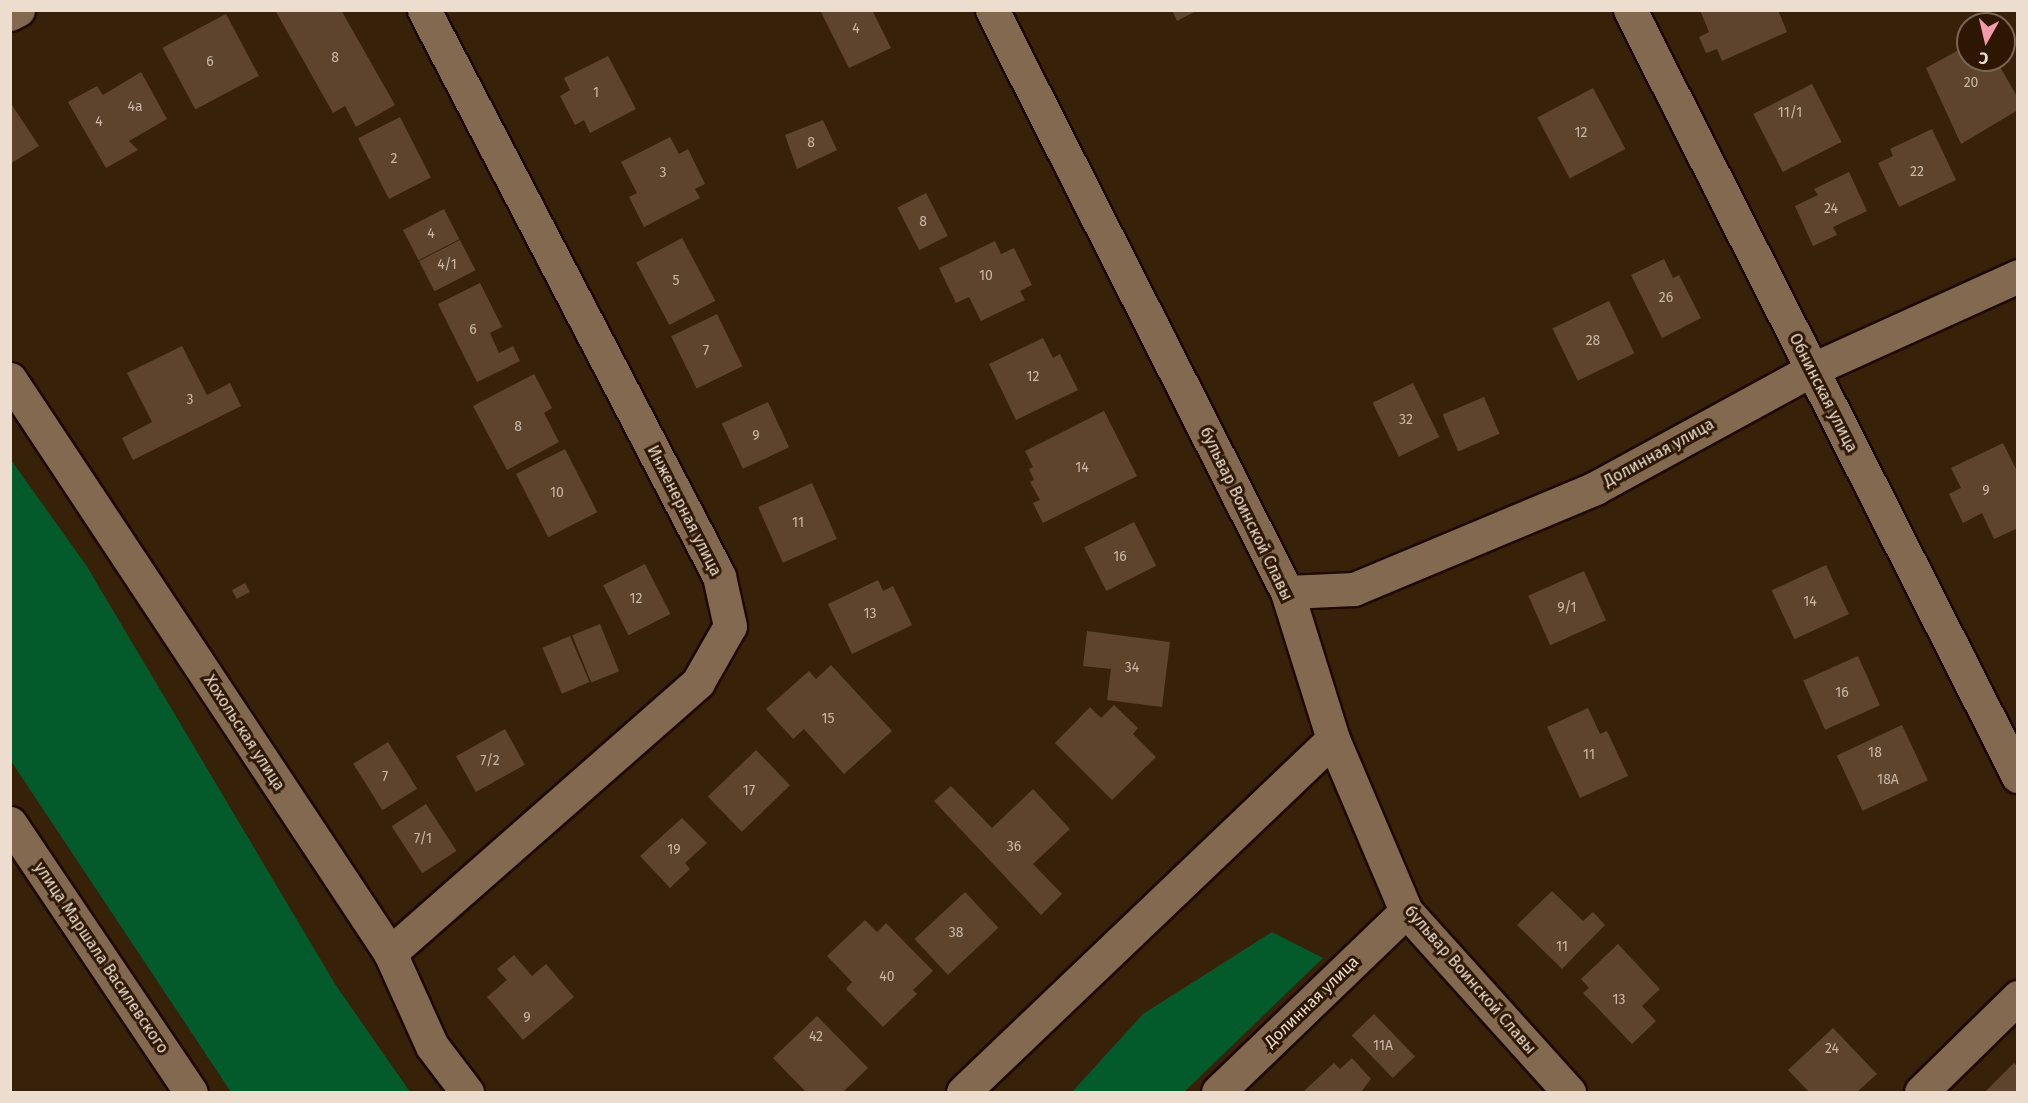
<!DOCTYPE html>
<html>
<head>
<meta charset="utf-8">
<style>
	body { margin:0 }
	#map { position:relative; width:2028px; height:1103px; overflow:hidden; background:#382109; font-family:"Fira Sans",sans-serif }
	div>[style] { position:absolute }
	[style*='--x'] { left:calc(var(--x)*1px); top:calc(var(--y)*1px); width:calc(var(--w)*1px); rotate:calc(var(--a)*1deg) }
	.forest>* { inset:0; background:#035b2c }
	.building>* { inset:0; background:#5e442d; transform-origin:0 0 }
	.roads { filter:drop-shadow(2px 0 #1e0900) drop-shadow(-2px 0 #1e0900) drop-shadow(0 2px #1e0900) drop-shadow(0 -2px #1e0900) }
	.minor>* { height:33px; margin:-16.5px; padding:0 16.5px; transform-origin:16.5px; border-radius:16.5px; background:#846951 }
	span { translate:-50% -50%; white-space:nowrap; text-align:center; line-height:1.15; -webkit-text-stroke:6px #2d1702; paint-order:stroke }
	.number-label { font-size:14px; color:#c8b7a6 }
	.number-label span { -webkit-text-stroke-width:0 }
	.street-label { font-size:16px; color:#ecddcf }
	.frame { position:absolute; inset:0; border:12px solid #ecddcf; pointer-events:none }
	.north { position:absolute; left:1956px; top:12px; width:60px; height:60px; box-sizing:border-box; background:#2d1702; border:2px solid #796654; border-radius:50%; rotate:188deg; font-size:16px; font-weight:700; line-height:24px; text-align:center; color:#ecddcf }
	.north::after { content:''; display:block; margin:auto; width:21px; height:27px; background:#f39aab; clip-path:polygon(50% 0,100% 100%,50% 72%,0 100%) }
</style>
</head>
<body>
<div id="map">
	<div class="forest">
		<div style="clip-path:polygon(11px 460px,86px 565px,335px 984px,410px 1092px,231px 1092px,11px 761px)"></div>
		<div style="clip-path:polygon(1272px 932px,1323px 958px,1184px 1092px,1072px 1092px,1143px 1014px)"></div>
	</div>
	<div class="building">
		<div style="clip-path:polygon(275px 10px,341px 10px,395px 105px,356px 127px,345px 106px,333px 113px)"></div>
		<div style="clip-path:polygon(820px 10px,872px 10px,891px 48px,849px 68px)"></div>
		<div style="clip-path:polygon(1172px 10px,1198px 10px,1177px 21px)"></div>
		<div style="clip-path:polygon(1700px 10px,1778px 10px,1787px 32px,1722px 61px,1717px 49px,1706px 53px,1699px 37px,1709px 32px)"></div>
		<div style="left:226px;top:14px;width:70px;height:72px;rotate:62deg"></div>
		<div style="clip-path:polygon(1968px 45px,1968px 60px,1996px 60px,2018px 98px,2018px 110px,1961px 144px,1926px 68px)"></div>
		<div style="clip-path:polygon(608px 56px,636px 109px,590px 133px,584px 120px,575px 125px,560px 96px,570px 90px,564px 78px)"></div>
		<div style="clip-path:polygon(141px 72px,167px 119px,129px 141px,138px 150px,106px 168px,68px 102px,97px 86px,103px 95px)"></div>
		<div style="left:1812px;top:84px;width:65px;height:66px;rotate:63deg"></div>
		<div style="left:1593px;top:88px;width:69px;height:63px;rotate:62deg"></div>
		<div style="clip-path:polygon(10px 102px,39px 146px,10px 164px)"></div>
		<div style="left:400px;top:117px;width:68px;height:47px;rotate:63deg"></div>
		<div style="clip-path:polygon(823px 120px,837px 150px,797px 169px,785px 135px)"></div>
		<div style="clip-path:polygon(1932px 129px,1956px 180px,1899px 207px,1878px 163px,1893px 156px,1890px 149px)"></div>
		<div style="clip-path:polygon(670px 137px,679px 154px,688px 149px,705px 184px,695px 189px,700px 198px,644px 227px,629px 197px,637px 193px,621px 162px)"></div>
		<div style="clip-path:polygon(1849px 172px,1867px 211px,1833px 227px,1837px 235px,1813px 246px,1795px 206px,1818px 195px,1814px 189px)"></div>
		<div style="left:926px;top:193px;width:48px;height:32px;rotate:63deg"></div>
		<div style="left:444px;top:209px;width:34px;height:46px;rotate:63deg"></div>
		<div style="left:682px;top:238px;width:71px;height:52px;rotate:62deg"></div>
		<div style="left:460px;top:240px;width:34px;height:46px;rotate:63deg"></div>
		<div style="clip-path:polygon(995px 241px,1001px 254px,1014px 248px,1032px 285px,1020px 291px,1025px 300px,981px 321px,969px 297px,956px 303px,939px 268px)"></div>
		<div style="clip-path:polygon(1664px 259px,1673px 278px,1679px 275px,1701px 318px,1662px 338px,1631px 275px)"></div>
		<div style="clip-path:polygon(480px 283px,502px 327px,490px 333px,499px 353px,513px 346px,520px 361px,477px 382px,438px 304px)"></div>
		<div style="left:1609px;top:301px;width:58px;height:63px;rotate:64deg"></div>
		<div style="left:717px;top:314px;width:58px;height:51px;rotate:64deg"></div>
		<div style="clip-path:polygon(1043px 338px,1053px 358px,1060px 354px,1078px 390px,1016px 420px,989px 364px)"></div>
		<div style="clip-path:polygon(182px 346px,207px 395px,230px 383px,241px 406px,133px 460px,122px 438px,152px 422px,127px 373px)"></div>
		<div style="clip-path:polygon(534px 374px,552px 408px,544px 413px,559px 442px,507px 470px,473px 406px)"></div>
		<div style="left:1413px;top:383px;width:60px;height:45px;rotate:64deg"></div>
		<div style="left:1484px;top:397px;width:40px;height:45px;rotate:67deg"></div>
		<div style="left:768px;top:402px;width:50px;height:51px;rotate:65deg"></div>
		<div style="clip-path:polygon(1104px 411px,1137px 476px,1043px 523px,1033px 503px,1040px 500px,1030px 482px,1034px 480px,1029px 469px,1033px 467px,1025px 451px)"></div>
		<div style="clip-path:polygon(2003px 443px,2018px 473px,2018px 528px,1994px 539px,1982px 513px,1963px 523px,1949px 494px,1961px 488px,1951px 468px)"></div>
		<div style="left:565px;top:449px;width:71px;height:55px;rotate:63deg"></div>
		<div style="left:812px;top:483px;width:61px;height:59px;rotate:66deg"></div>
		<div style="left:1134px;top:522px;width:49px;height:56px;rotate:63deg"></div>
		<div style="left:645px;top:564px;width:56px;height:47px;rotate:63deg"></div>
		<div style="left:1826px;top:565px;width:54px;height:60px;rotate:65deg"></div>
		<div style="left:1584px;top:571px;width:54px;height:61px;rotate:66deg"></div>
		<div style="clip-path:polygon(878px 580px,883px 591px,893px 586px,912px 625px,852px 654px,828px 604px)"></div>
		<div style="left:245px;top:583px;width:10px;height:15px;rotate:61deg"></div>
		<div style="left:600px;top:624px;width:51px;height:30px;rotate:68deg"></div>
		<div style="clip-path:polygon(1087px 631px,1170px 642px,1162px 707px,1107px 700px,1111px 669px,1083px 666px)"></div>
		<div style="left:570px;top:636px;width:50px;height:30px;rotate:67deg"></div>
		<div style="left:1858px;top:656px;width:54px;height:60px;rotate:66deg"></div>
		<div style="clip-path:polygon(831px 665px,892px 731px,844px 774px,804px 729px,793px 739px,766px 709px,809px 671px,816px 679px)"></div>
		<div style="clip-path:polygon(1114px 705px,1138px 728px,1133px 734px,1156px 757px,1112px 800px,1055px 743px,1090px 707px,1101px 718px)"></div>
		<div style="clip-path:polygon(1588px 708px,1600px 734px,1607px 731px,1628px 776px,1580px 798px,1547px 727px)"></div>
		<div style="left:1902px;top:725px;width:61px;height:72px;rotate:65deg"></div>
		<div style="left:505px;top:729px;width:41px;height:56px;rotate:61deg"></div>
		<div style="left:388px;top:742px;width:55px;height:41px;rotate:58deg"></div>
		<div style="left:756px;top:750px;width:49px;height:67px;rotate:46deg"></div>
		<div style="clip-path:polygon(951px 786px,992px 828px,1033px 789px,1070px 829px,1033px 864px,1062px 894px,1041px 915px,934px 801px)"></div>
		<div style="left:426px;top:804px;width:56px;height:41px;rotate:57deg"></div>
		<div style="clip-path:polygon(682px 818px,707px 843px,685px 863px,690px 869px,670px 888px,640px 856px)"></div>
		<div style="clip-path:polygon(1552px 891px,1583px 921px,1593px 912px,1605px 925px,1562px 969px,1517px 925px)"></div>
		<div style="left:965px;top:892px;width:49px;height:69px;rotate:47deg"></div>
		<div style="clip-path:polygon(865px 920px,877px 932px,886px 923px,933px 971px,913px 990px,917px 994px,883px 1027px,846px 989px,852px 982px,827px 956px)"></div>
		<div style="clip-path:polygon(1618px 944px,1660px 989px,1642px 1006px,1656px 1021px,1632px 1044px,1583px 993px,1589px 988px,1581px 979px)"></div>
		<div style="clip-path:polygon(514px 955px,532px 976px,546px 964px,574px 997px,523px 1040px,487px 997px,507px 980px,497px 969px)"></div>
		<div style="left:1374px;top:1014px;width:59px;height:31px;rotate:46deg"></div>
		<div style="clip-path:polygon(817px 1016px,868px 1068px,843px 1092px,806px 1092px,773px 1058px)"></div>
		<div style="clip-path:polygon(1833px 1028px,1877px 1074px,1857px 1092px,1809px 1092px,1788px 1070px)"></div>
		<div style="clip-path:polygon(1352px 1058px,1371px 1079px,1361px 1092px,1303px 1092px,1334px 1063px,1340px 1069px)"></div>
		<div style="clip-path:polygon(2014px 1063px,2018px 1067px,2018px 1092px,1985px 1092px)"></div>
	</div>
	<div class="roads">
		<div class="minor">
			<div style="--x:992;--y:10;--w:652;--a:63.12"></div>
			<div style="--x:1287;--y:592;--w:154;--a:72.6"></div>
			<div style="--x:1333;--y:739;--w:187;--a:67"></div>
			<div style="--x:1406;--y:911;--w:244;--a:48"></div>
			<div style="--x:1630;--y:10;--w:859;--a:63.14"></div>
			<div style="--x:10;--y:14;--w:9;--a:-27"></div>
			<div style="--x:10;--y:379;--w:688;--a:56.49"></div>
			<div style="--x:390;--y:953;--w:102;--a:65.7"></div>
			<div style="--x:432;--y:1046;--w:58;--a:52.7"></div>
			<div style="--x:1287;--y:592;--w:67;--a:-2.6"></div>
			<div style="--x:1354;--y:589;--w:261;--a:-22.7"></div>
			<div style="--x:1595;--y:488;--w:246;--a:-28.6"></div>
			<div style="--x:1811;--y:370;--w:227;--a:-24.4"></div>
			<div style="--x:10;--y:823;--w:324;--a:56.1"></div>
			<div style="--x:390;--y:953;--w:410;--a:-41.3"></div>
			<div style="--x:698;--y:682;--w:64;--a:-60.3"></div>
			<div style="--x:730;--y:626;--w:51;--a:-102.4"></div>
			<div style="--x:719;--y:576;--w:638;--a:-117.53"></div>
			<div style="--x:963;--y:1092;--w:511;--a:-43.65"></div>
			<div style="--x:1218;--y:1092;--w:261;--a:-43.9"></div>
			<div style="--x:1921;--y:1092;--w:136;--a:-44.4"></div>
		</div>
	</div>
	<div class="number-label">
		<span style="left:856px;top:29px">4</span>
		<span style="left:335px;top:58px">8</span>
		<span style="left:210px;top:62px">6</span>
		<span style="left:1971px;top:83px">20</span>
		<span style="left:596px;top:93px">1</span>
		<span style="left:135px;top:107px">4а</span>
		<span style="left:1790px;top:113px">11/1</span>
		<span style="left:99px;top:122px">4</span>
		<span style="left:1581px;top:133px">12</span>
		<span style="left:811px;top:143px">8</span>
		<span style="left:394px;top:159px">2</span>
		<span style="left:1917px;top:172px">22</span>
		<span style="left:663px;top:173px">3</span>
		<span style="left:1831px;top:209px">24</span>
		<span style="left:923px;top:222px">8</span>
		<span style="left:431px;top:234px">4</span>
		<span style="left:447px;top:265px">4/1</span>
		<span style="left:986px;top:276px">10</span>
		<span style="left:676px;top:281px">5</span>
		<span style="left:1666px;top:298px">26</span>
		<span style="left:473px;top:330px">6</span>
		<span style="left:1593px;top:341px">28</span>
		<span style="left:706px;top:351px">7</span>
		<span style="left:1033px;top:377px">12</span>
		<span style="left:190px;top:400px">3</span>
		<span style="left:1406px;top:420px">32</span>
		<span style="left:518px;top:427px">8</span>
		<span style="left:756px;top:436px">9</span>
		<span style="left:1082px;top:468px">14</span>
		<span style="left:1986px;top:491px">9</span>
		<span style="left:557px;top:493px">10</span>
		<span style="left:798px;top:523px">11</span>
		<span style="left:1120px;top:557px">16</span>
		<span style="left:636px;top:599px">12</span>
		<span style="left:1810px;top:602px">14</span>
		<span style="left:1567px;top:608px">9/1</span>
		<span style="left:870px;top:614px">13</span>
		<span style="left:1132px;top:668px">34</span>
		<span style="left:1842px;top:693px">16</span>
		<span style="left:828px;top:719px">15</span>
		<span style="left:1875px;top:753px">18</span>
		<span style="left:1589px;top:755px">11</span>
		<span style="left:490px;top:761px">7/2</span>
		<span style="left:385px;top:777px">7</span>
		<span style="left:1888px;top:780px">18А</span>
		<span style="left:749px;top:791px">17</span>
		<span style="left:423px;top:839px">7/1</span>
		<span style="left:1014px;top:847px">36</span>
		<span style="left:674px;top:850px">19</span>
		<span style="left:956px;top:933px">38</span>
		<span style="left:1562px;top:947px">11</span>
		<span style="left:887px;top:977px">40</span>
		<span style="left:1619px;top:1000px">13</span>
		<span style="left:527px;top:1018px">9</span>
		<span style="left:816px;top:1037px">42</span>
		<span style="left:1383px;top:1046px">11А</span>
		<span style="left:1832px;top:1049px">24</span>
	</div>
	<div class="street-label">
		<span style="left:1823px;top:393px;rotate:63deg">Обнинская улица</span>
		<span style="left:1659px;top:453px;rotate:-29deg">Долинная улица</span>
		<span style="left:684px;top:511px;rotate:63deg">Инженерная улица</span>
		<span style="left:1246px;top:514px;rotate:64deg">бульвар Воинской Славы</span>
		<span style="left:244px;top:733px;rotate:57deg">Хохольская улица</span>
		<span style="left:101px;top:958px;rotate:56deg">улица Маршала Василевского</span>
		<span style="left:1470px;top:980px;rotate:49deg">бульвар Воинской Славы</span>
		<span style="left:1312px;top:1002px;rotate:-44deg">Долинная улица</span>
	</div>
	<div class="frame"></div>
	<div class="north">С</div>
</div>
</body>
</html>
